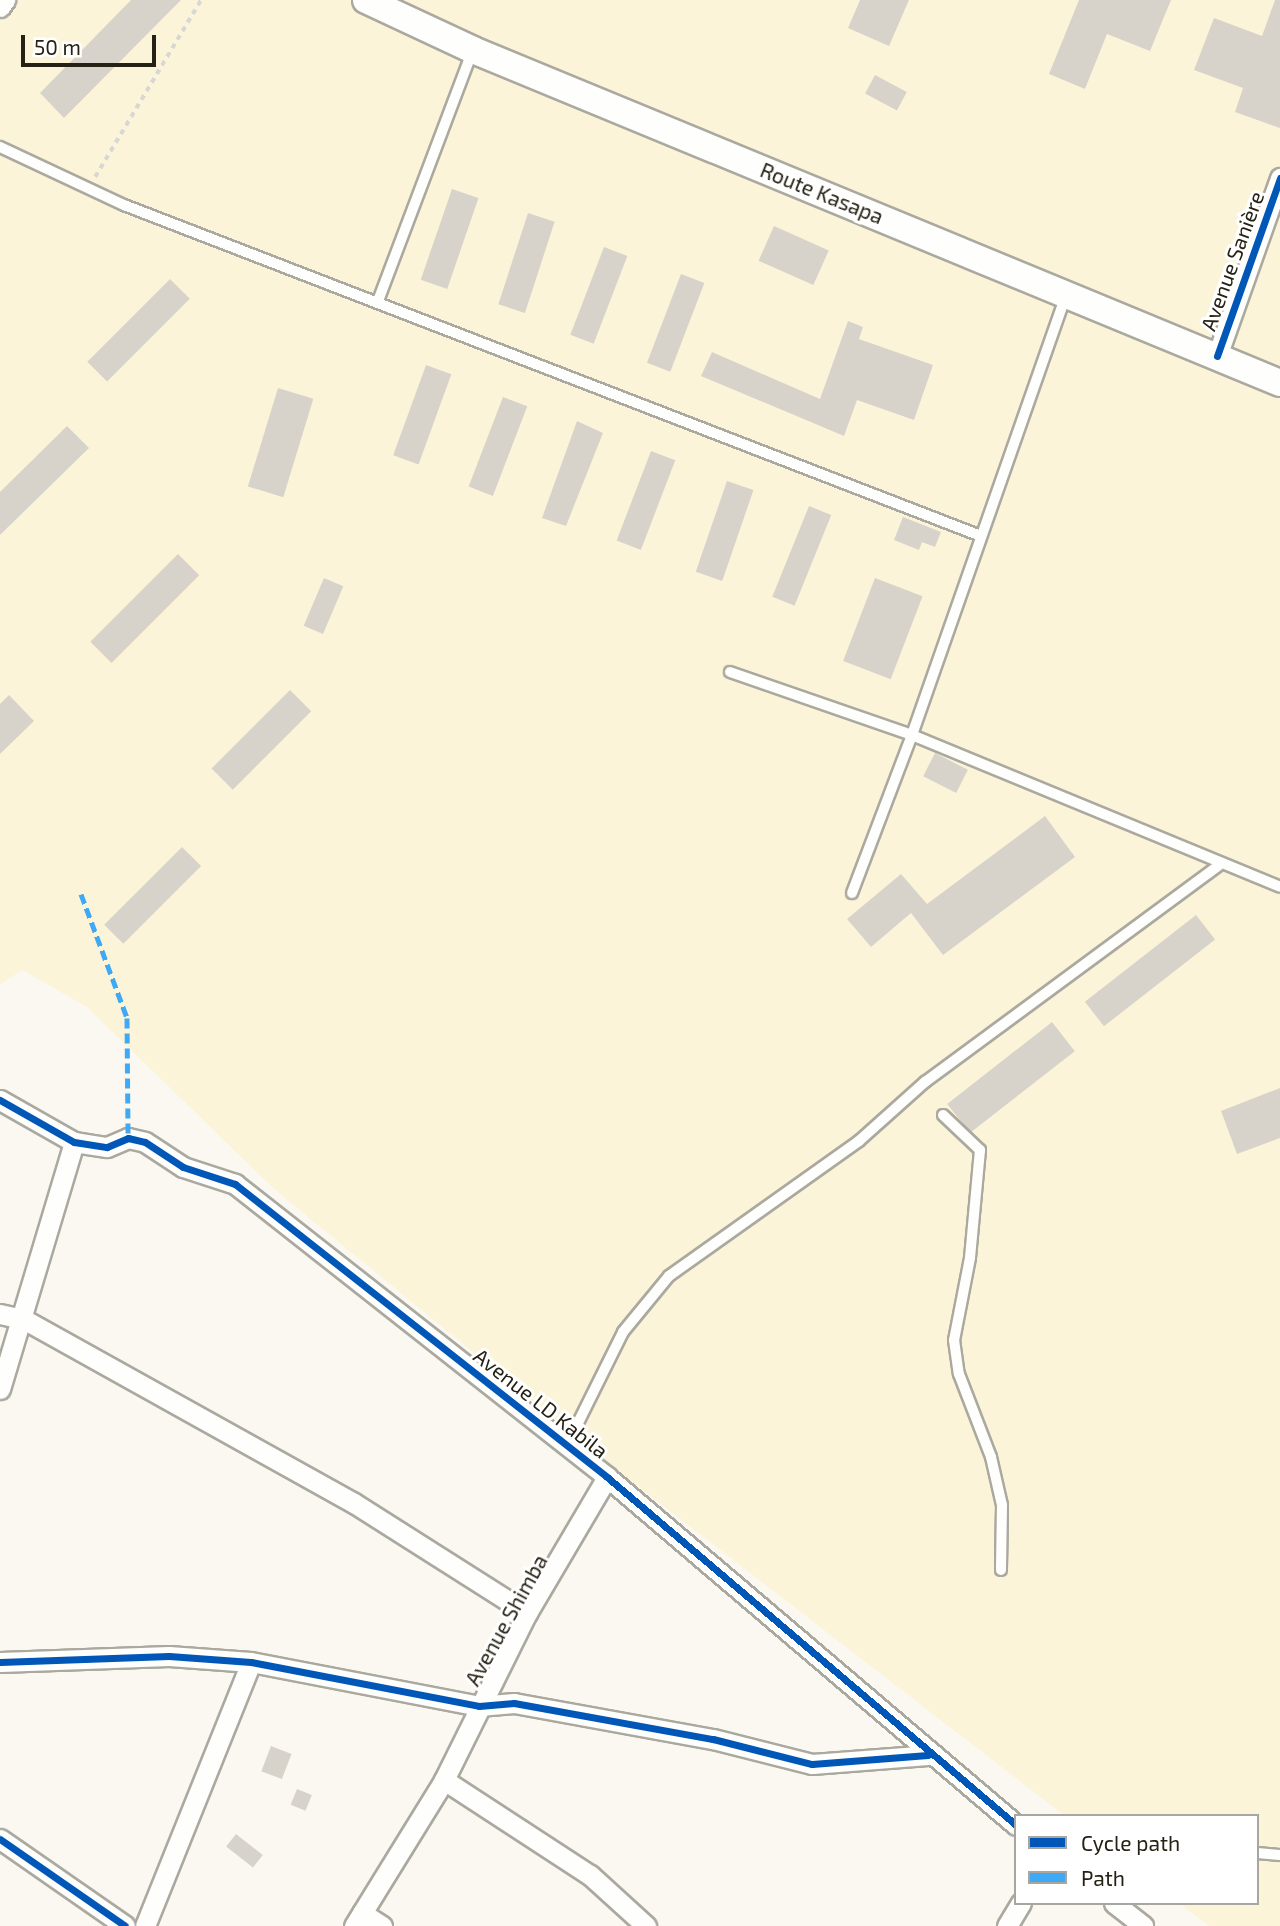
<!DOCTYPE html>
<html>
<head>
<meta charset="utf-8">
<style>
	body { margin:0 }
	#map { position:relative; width:1280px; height:1926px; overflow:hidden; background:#faf8f0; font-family:"Exo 2",sans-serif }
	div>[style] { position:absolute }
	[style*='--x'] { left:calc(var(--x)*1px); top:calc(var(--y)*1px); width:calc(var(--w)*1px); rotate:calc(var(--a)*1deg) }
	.built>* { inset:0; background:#fcf4d9 }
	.building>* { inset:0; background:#d8d3ca; transform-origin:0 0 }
	.path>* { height:3.5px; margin-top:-1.75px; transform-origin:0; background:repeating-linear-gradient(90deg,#d7d7d4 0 5px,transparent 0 10px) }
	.roads { filter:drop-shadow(2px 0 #aba99f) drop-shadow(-2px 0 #aba99f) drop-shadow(0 2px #aba99f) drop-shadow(0 -2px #aba99f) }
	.lane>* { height:10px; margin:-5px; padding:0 5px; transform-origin:5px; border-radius:5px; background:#fefefd }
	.street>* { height:19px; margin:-9.5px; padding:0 9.5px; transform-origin:9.5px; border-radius:9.5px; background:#fefefd }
	.secondary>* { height:26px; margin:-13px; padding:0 13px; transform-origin:13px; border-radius:13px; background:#fefefd }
	.quiet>* { height:5px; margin-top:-2.5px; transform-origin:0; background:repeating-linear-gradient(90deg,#3fa9f5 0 10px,transparent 0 15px) }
	.cycleway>* { height:7px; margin:-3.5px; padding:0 3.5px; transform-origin:3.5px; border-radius:3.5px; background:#0057b8 }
	span { translate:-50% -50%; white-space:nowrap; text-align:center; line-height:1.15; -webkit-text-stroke:6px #fff; paint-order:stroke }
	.street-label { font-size:21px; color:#252114 }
	.legend { position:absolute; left:1014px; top:1814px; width:245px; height:91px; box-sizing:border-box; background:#fff; border:2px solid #a8a6a1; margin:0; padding:9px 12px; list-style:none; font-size:21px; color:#252114 }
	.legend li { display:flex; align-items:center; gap:14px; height:35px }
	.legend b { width:35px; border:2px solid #a8a6a1 }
	.scale { position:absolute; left:21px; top:35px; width:135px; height:32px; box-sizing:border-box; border:4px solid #252114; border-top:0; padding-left:9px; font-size:21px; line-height:24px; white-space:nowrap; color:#252114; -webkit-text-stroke:5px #fff; paint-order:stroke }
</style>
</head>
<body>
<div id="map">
	<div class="built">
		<div style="clip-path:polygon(0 0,1280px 0,1280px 1926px,1209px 1926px,1179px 1903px,1257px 1903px,1257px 1816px,1065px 1816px,618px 1471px,274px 1189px,87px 1007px,22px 970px,0 985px)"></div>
	</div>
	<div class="building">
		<div style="clip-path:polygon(131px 0,181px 0,64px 118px,40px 93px)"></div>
		<div style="clip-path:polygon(860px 0,909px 0,889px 46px,848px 28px)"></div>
		<div style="clip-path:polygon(1079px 0,1171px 0,1150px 51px,1107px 34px,1085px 89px,1049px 74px)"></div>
		<div style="clip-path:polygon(1275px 0,1280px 0,1280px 128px,1235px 112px,1243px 88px,1194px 70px,1214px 18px,1262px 36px)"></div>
		<div style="left:875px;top:75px;width:36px;height:21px;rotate:28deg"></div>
		<div style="left:452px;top:189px;width:28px;height:96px;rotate:19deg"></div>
		<div style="left:528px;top:213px;width:28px;height:96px;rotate:18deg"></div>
		<div style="left:774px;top:226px;width:60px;height:38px;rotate:24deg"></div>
		<div style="left:604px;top:247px;width:25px;height:94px;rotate:21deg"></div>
		<div style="left:681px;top:274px;width:25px;height:95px;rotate:21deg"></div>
		<div style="left:170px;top:279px;width:28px;height:117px;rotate:45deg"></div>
		<div style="clip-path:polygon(848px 321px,863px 327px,859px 339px,933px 365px,914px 420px,857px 400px,844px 436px,701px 376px,712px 352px,820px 399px)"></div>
		<div style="left:426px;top:365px;width:27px;height:96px;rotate:20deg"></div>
		<div style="left:278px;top:388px;width:37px;height:103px;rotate:17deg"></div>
		<div style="left:503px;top:397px;width:26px;height:96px;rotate:21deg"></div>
		<div style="clip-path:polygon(577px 421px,603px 433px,566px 526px,542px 518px)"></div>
		<div style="clip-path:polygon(67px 426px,89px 448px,0 535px,0 492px)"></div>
		<div style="left:651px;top:451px;width:26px;height:96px;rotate:21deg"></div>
		<div style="left:727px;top:481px;width:28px;height:96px;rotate:19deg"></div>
		<div style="left:809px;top:506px;width:24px;height:98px;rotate:22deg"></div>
		<div style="clip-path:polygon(903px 517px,941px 532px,935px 547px,922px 542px,919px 550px,894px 540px)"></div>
		<div style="left:178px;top:554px;width:30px;height:124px;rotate:45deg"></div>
		<div style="left:324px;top:578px;width:21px;height:52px;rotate:23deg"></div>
		<div style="left:875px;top:578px;width:51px;height:89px;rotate:21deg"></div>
		<div style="left:290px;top:690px;width:30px;height:111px;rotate:45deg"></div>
		<div style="clip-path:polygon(9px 695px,34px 721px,0 754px,0 704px)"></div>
		<div style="left:935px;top:753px;width:37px;height:26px;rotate:27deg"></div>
		<div style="clip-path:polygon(1045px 816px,1075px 857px,943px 955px,911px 913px,871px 947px,847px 919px,901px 874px,927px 904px)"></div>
		<div style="left:182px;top:847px;width:27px;height:110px;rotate:45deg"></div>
		<div style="left:1196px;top:915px;width:31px;height:141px;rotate:52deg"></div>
		<div style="left:1052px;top:1022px;width:37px;height:133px;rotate:52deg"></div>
		<div style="clip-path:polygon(1280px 1088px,1280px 1138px,1237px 1154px,1221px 1111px)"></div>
		<div style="left:271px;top:1746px;width:22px;height:27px;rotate:21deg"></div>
		<div style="left:297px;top:1789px;width:16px;height:17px;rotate:22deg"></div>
		<div style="left:236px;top:1834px;width:34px;height:16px;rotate:38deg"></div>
	</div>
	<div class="path">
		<div style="--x:95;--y:177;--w:206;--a:-59.1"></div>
	</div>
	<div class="roads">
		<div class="lane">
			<div style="--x:0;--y:147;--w:137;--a:25.1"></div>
			<div style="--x:124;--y:205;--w:919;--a:21.12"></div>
			<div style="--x:1065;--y:298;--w:463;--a:109.3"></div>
			<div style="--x:912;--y:735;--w:398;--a:22.4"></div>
			<div style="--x:378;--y:301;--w:268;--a:-69.3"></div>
			<div style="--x:730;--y:672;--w:193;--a:19.1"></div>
			<div style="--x:912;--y:735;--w:169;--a:110.8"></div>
			<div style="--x:943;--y:1115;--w:51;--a:43.4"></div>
			<div style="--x:980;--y:1150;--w:108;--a:95.3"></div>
			<div style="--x:970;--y:1258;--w:84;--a:101"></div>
			<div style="--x:954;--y:1340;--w:34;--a:82"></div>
			<div style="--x:959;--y:1374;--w:89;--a:68.9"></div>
			<div style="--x:991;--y:1457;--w:49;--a:77.1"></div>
			<div style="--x:1002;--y:1505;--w:65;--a:90.9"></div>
			<div style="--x:567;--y:1445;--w:126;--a:-63.6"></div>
			<div style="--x:623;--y:1332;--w:72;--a:-50.6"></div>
			<div style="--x:669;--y:1276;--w:233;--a:-35.4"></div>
			<div style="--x:859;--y:1141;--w:89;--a:-41.8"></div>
			<div style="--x:925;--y:1082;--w:365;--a:-36.4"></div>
			<div style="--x:1257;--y:1853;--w:23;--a:5"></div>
		</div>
		<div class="street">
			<div style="--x:0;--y:7;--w:9;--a:-54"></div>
			<div style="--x:1217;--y:356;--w:189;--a:-70.5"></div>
			<div style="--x:0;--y:1100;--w:85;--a:29.6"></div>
			<div style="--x:74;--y:1142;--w:33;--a:9"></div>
			<div style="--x:107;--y:1147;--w:23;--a:-23"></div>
			<div style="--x:128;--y:1138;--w:17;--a:13"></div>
			<div style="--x:145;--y:1142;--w:45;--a:33.3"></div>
			<div style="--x:183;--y:1167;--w:55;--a:18.1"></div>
			<div style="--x:235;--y:1184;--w:474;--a:38.2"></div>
			<div style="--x:607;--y:1477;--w:537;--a:40.39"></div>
			<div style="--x:0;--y:1314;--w:26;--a:13"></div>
			<div style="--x:25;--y:1320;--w:376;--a:29.1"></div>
			<div style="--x:354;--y:1503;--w:205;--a:32.4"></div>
			<div style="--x:0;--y:1389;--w:258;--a:-73.3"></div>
			<div style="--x:0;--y:1662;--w:169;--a:-2"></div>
			<div style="--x:169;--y:1656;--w:82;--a:4.2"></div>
			<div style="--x:251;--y:1662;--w:232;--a:10.9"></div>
			<div style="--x:479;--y:1706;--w:35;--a:-5"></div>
			<div style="--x:514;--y:1703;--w:202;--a:10.3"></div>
			<div style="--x:713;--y:1739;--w:102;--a:14.2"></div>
			<div style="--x:812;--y:1764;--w:116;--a:-4.4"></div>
			<div style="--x:444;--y:1780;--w:174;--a:33.1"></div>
			<div style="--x:590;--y:1875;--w:76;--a:42.3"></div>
			<div style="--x:0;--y:1839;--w:152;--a:34.8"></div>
			<div style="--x:1114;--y:1903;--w:37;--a:38"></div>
			<div style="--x:362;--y:1913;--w:24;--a:33"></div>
			<div style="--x:145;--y:1926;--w:284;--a:-68.1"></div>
			<div style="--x:354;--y:1926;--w:172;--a:-58.3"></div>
			<div style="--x:444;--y:1780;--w:186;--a:-63.6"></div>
			<div style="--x:527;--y:1613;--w:158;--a:-59.5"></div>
			<div style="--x:1007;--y:1926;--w:27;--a:-59"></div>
		</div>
		<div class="secondary">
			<div style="--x:366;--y:0;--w:118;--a:25"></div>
			<div style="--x:473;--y:50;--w:873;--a:22.42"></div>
		</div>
	</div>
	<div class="quiet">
		<div style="--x:81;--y:894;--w:132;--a:69.6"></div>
		<div style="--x:127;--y:1018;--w:120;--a:89.5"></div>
	</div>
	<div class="cycleway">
		<div style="--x:1217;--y:356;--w:189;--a:-70.5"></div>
		<div style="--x:0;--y:1100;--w:85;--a:29.6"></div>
		<div style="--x:74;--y:1142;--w:33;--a:9"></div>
		<div style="--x:107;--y:1147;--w:23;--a:-23"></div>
		<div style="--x:128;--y:1138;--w:17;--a:13"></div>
		<div style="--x:145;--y:1142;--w:45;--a:33.3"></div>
		<div style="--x:183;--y:1167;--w:55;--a:18.1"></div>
		<div style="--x:235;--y:1184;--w:474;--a:38.2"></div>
		<div style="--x:607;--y:1477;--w:537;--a:40.39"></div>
		<div style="--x:0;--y:1662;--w:169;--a:-2"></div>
		<div style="--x:169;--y:1656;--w:82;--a:4.2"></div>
		<div style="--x:251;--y:1662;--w:232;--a:10.9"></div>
		<div style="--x:479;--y:1706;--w:35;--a:-5"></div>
		<div style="--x:514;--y:1703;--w:202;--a:10.3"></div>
		<div style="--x:713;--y:1739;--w:102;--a:14.2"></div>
		<div style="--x:812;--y:1764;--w:116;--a:-4.4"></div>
		<div style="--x:0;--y:1839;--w:152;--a:34.8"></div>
	</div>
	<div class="street-label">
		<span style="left:822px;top:193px;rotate:22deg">Route Kasapa</span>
		<span style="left:1232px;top:261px;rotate:-70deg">Avenue Sanière</span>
		<span style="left:541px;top:1403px;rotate:38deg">Avenue LD Kabila</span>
		<span style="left:506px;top:1620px;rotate:-61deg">Avenue Shimba</span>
	</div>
	<ul class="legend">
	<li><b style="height:9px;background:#0057b8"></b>Cycle path</li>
	<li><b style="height:9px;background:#3fa9f5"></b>Path</li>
	</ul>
	<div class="scale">50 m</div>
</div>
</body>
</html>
